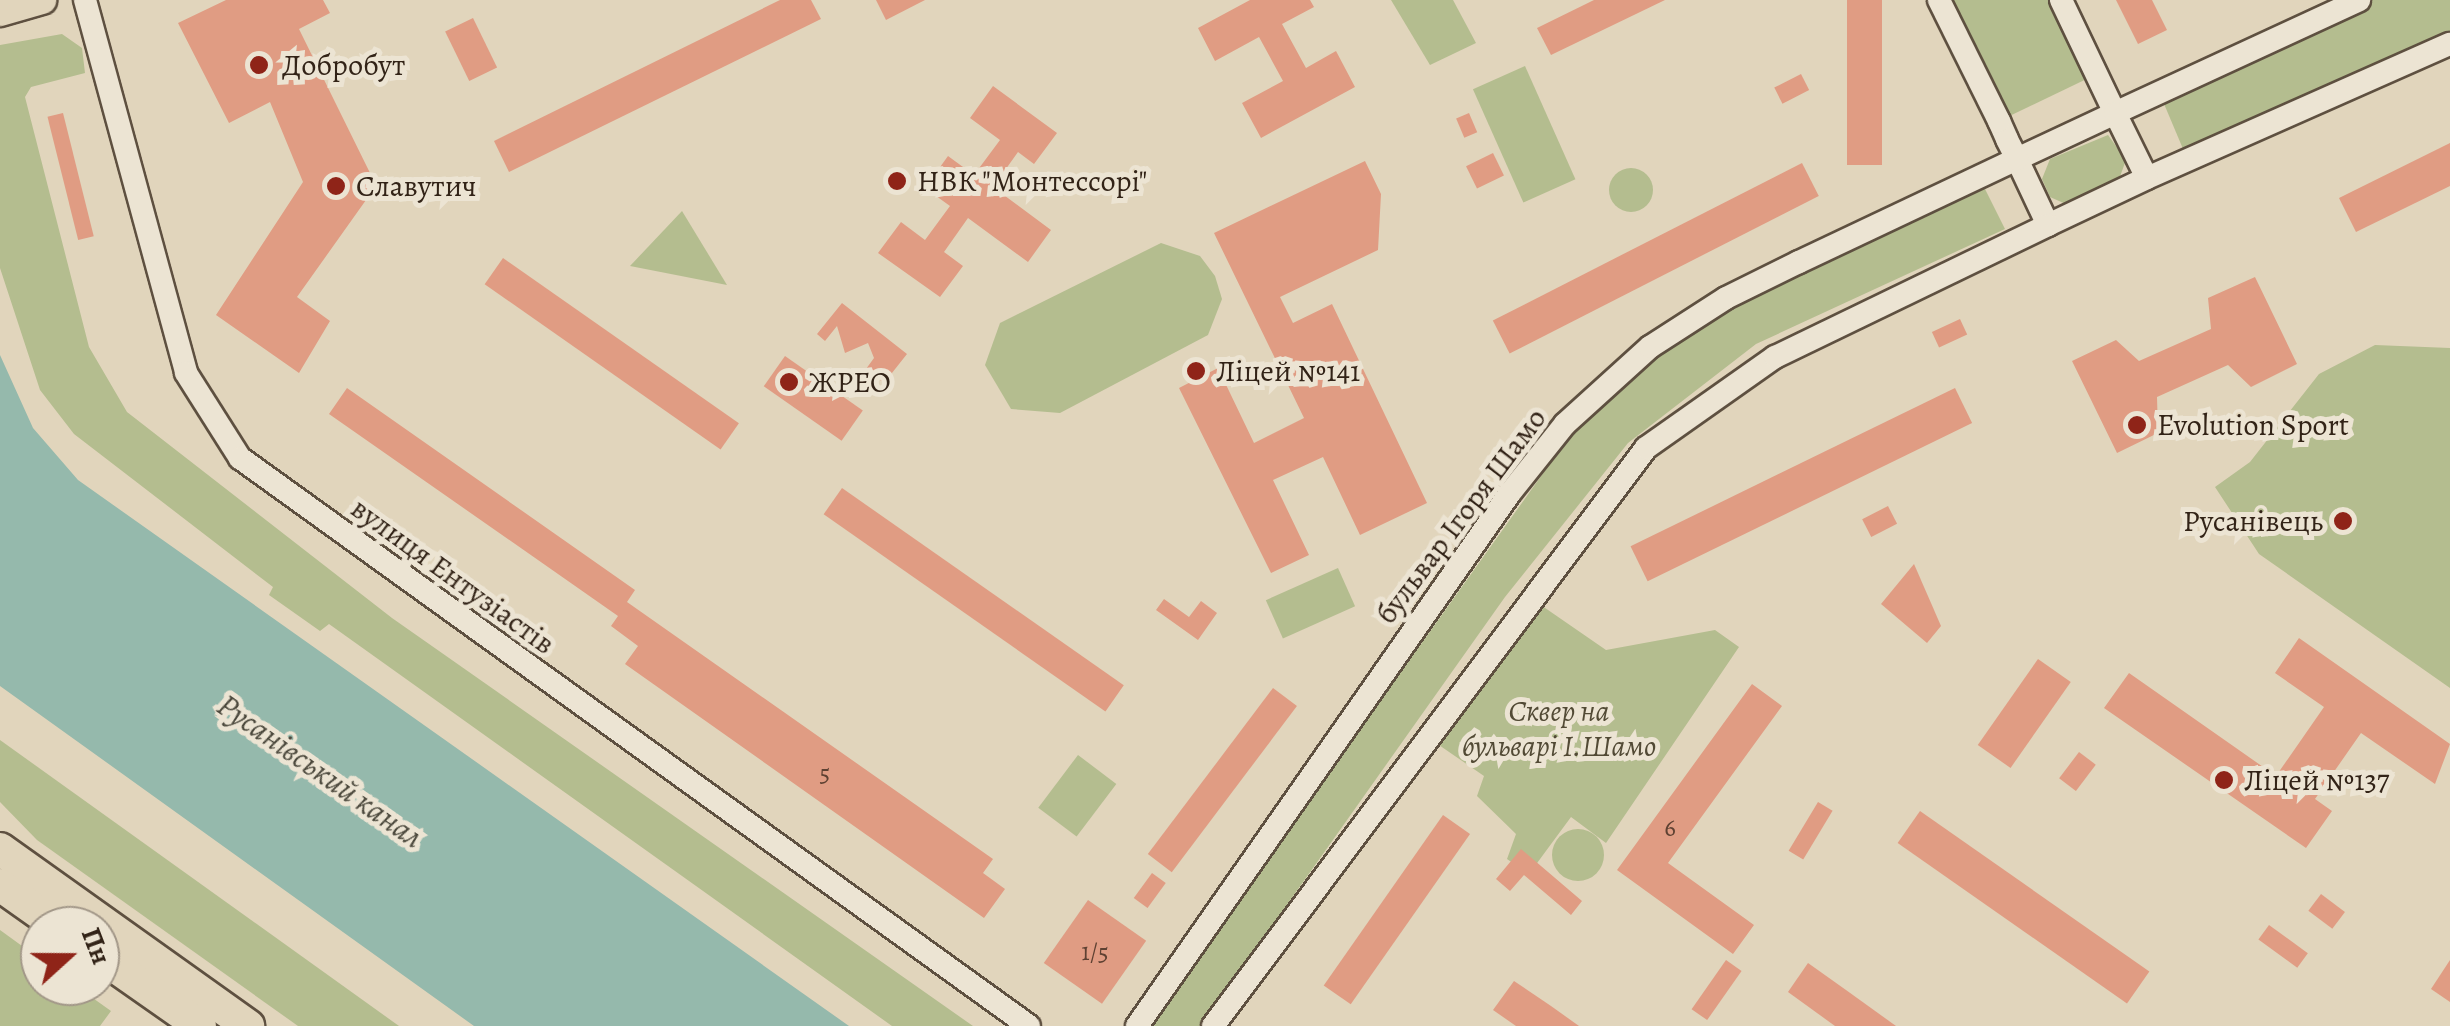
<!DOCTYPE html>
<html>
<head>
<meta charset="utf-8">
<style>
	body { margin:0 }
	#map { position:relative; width:2450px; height:1026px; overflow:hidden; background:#e1d5bc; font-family:Alegreya,serif }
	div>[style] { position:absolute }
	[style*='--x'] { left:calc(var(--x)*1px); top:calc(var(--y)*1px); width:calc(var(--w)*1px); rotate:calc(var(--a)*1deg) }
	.green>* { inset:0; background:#b4bd8f; transform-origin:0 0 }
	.round { border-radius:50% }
	.water>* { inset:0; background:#95b9ac }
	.building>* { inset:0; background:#e09c83; transform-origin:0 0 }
	.roads { filter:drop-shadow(2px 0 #5e5040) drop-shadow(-2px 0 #5e5040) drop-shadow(0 2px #5e5040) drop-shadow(0 -2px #5e5040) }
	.minor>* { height:22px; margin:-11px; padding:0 11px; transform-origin:11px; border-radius:11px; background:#ece4d3 }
	.major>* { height:28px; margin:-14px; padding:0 14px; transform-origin:14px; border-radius:14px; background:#e1d5bc }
	.highway>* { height:32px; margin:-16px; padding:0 16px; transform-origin:16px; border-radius:16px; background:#e1d5bc }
	.dots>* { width:28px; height:28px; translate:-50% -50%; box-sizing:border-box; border:5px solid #ece4d3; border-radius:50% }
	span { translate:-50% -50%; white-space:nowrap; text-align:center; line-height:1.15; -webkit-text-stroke:10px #ece4d3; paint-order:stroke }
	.number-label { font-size:25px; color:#5e4132 }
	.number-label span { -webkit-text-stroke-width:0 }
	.poi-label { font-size:30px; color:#322317 }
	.left { translate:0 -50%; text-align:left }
	.right { translate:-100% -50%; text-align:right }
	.street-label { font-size:30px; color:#322317 }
	.park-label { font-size:30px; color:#524a35; font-style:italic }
	.water-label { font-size:32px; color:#4b483c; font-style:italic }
	.north { position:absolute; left:20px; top:906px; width:100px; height:100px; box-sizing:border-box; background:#ece4d3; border:2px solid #a29788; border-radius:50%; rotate:69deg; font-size:28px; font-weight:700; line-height:40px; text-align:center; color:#322317 }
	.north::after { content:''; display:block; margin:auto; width:35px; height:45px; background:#8f2418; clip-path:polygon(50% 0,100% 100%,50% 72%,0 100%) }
</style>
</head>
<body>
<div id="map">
	<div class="green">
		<div style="clip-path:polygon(1391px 0,1453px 0,1476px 43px,1430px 65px)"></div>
		<div style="clip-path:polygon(1940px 0,2060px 0,2097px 74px,1999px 121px)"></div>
		<div style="clip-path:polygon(2359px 0,2450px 0,2450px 44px,2186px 156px,2159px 92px)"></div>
		<div style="clip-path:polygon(62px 34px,82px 48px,85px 73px,31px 87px,25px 97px,89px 347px,127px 412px,392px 618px,973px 1026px,892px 1026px,329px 624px,320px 631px,269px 595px,273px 587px,74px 434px,40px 390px,0 268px,0 45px)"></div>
		<div style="left:1525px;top:66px;width:124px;height:57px;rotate:66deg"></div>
		<div style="clip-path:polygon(2108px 135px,2126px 160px,2118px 182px,2068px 205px,2050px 197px,2042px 179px,2050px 159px)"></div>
		<div class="round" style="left:1609px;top:168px;width:44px;height:44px"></div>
		<div style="clip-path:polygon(1984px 187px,2005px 229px,1756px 344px,1628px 443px,1505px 597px,1201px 1026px,1148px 1026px,1574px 430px,1655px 357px,1732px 308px)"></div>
		<div style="clip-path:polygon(682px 211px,727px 285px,630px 266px)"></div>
		<div style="clip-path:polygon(1161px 243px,1200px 256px,1215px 276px,1222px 299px,1208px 335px,1060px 413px,1011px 409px,985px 365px,1000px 323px)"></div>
		<div style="clip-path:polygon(2375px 345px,2450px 348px,2450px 688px,2259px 554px,2215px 487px,2250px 462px,2319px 374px)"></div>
		<div style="left:1338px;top:568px;width:42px;height:79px;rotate:66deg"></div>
		<div style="clip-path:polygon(1535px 601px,1606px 650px,1715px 630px,1739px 647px,1606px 843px,1571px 817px,1529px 874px,1507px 859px,1516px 834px,1477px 796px,1484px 776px,1436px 743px)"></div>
		<div style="clip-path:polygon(0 740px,399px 1026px,298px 1026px,37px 840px,0 802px)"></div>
		<div style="left:1078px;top:755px;width:48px;height:66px;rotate:37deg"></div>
		<div class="round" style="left:1552px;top:829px;width:52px;height:52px"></div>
		<div style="clip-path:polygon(0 930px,40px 959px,40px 986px,76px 986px,111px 1011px,100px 1026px,0 1026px)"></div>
	</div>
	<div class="water">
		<div style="clip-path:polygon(0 355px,33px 428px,78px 480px,849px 1026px,474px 1026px,0 686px)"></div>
	</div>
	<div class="building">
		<div style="clip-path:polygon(226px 0,323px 0,330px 13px,299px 29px,371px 175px,366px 200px,297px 297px,330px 321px,299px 373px,216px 315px,303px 182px,270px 102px,229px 123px,178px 23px)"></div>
		<div style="clip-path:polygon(780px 0,811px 0,821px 19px,509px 172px,494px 141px)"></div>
		<div style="clip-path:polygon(876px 0,925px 0,886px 20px)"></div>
		<div style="clip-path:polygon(1250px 0,1310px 0,1314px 7px,1282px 24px,1306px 68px,1336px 51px,1355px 87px,1261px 138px,1242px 103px,1283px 81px,1259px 37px,1215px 61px,1198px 28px)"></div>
		<div style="clip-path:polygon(1594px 0,1665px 0,1551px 55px,1537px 28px)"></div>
		<div style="left:1847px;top:0;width:35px;height:165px"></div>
		<div style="clip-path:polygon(2116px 0,2152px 0,2167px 30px,2138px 44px)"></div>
		<div style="left:473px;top:18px;width:55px;height:31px;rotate:64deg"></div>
		<div style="left:1801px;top:74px;width:18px;height:30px;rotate:63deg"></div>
		<div style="clip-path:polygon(993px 86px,1057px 133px,1034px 164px,1018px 152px,993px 187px,1051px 230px,1028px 262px,968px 218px,944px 252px,963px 266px,940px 297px,878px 253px,901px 222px,925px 240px,950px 206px,925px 188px,948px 156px,974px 175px,1000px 140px,970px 118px)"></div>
		<div style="left:63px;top:113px;width:127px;height:16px;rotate:76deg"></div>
		<div style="left:1469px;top:113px;width:21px;height:14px;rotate:67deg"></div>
		<div style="clip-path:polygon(2450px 143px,2450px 186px,2356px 232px,2339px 198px)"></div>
		<div style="left:1493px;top:153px;width:25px;height:30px;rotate:64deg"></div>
		<div style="clip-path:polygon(1365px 161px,1381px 194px,1378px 250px,1280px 297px,1293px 323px,1332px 304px,1427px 503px,1360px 535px,1323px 457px,1273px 480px,1309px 555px,1271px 573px,1179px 388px,1218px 368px,1254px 443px,1304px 418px,1214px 233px)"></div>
		<div style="left:1802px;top:163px;width:37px;height:347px;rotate:63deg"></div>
		<div style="left:503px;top:258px;width:288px;height:32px;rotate:35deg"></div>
		<div style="clip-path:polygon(2255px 277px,2297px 364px,2251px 387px,2228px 365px,2157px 397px,2158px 433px,2117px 453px,2072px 361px,2116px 340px,2139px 361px,2211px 329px,2208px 298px)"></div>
		<div style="clip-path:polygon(842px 303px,907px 354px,884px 383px,866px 369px,874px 358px,868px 343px,845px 353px,837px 326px,825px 341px,817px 334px)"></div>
		<div style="left:1960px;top:319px;width:17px;height:31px;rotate:65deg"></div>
		<div style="left:785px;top:356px;width:95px;height:37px;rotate:35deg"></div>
		<div style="clip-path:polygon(347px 388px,635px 590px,627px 602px,993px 859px,983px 873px,1005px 889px,984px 918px,625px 664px,638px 646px,611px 626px,618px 616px,329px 414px)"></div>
		<div style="left:1955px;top:388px;width:39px;height:361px;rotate:64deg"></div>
		<div style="left:842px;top:488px;width:344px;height:32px;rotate:35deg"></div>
		<div style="left:1888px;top:506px;width:20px;height:29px;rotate:63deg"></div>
		<div style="clip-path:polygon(1914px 564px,1941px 626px,1927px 643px,1881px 604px)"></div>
		<div style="clip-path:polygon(1164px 599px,1189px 617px,1201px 601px,1217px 613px,1198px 640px,1156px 610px)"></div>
		<div style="clip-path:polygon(2299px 638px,2450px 744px,2435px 784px,2361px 733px,2315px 799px,2332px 811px,2306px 848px,2104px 708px,2129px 673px,2276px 776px,2324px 707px,2275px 673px)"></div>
		<div style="left:2038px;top:659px;width:40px;height:105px;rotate:35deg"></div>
		<div style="clip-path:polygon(1752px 684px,1782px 706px,1668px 863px,1754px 925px,1733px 954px,1617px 870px)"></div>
		<div style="left:1273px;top:688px;width:30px;height:208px;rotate:37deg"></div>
		<div style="left:2079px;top:752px;width:21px;height:33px;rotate:37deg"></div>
		<div style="left:1818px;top:802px;width:17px;height:57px;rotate:31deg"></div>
		<div style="left:1920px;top:811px;width:280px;height:39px;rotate:35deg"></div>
		<div style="left:1443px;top:815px;width:33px;height:208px;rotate:35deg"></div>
		<div style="clip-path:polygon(1521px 849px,1582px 901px,1571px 915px,1524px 875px,1510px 891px,1496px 879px)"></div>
		<div style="left:1152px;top:873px;width:17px;height:31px;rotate:36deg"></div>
		<div style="left:2321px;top:894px;width:30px;height:21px;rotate:37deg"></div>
		<div style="left:1088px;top:900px;width:71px;height:77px;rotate:35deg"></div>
		<div style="left:2269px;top:925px;width:48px;height:18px;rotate:36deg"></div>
		<div style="left:1726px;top:960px;width:19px;height:60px;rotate:35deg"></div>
		<div style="clip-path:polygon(2450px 960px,2450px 1002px,2431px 989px)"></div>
		<div style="clip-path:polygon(1808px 963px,1846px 990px,1896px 1026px,1835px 1026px,1788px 992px)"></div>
		<div style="clip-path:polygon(1514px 981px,1551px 1006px,1579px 1026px,1516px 1026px,1493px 1010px)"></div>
	</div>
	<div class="roads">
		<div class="minor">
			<div style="--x:85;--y:0;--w:386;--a:74.8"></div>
			<div style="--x:186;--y:373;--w:101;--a:57.6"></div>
			<div style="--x:240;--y:458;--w:972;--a:35.75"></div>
			<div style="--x:2061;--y:0;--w:125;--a:64.5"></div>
			<div style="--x:2115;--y:113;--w:269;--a:-24.8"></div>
			<div style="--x:2147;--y:178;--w:331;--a:-23.9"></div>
			<div style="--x:1137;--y:1026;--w:651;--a:-55.02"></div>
			<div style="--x:1510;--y:493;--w:88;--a:-51.4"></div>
			<div style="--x:1565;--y:424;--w:115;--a:-42.2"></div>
			<div style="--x:1650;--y:347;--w:90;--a:-32.8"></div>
			<div style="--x:1726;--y:298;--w:81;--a:-26.3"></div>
			<div style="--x:1799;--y:262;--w:241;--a:-25.3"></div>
			<div style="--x:2017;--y:159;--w:108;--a:-25.1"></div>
			<div style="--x:2115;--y:113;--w:72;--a:63.8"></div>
			<div style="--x:2147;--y:178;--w:110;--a:154.6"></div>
			<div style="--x:2048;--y:225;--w:73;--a:-115.2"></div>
			<div style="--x:2017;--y:159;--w:22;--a:-117"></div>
			<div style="--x:2007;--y:139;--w:20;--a:-114"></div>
			<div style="--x:1999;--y:121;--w:135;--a:-116.4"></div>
			<div style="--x:1213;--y:1026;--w:722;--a:-53.16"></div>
			<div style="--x:1646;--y:448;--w:158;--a:-35.2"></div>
			<div style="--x:1775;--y:357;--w:303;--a:-25.8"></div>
		</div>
		<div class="major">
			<div style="--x:0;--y:12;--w:44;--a:-15.9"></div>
		</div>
		<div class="highway">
			<div style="--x:0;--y:849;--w:305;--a:35.5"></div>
			<div style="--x:0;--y:885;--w:71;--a:35.3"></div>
			<div style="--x:100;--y:956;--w:122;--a:35"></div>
		</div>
	</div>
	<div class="dots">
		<div style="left:259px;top:65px;background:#8f2418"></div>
		<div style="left:897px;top:181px;background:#8f2418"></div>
		<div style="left:336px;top:186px;background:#8f2418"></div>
		<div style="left:1196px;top:371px;background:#8f2418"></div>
		<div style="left:789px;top:382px;background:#8f2418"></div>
		<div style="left:2137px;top:425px;background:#8f2418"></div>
		<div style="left:2343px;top:521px;background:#8f2418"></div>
		<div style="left:2224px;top:780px;background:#8f2418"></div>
	</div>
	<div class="number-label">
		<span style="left:825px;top:773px">5</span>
		<span style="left:1670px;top:828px">6</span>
		<span style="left:1095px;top:952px">1/5</span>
	</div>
	<div class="poi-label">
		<span class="left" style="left:282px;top:65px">Добробут</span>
		<span class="left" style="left:917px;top:181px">НВК "Монтессорі"</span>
		<span class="left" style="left:356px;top:186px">Славутич</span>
		<span class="left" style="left:1216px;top:371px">Ліцей №141</span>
		<span class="left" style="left:809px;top:382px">ЖРЕО</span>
		<span class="left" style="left:2157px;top:425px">Evolution Sport</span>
		<span class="right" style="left:2323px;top:521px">Русанівець</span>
		<span class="left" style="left:2244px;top:780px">Ліцей №137</span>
	</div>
	<div class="street-label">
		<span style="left:1461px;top:516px;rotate:-53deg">бульвар Ігоря Шамо</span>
		<span style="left:453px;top:576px;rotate:36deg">вулиця Ентузіастів</span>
	</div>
	<div class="park-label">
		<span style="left:1559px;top:728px">Сквер на<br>бульварі І.Шамо</span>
	</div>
	<div class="water-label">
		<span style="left:320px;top:771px;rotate:35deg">Русанівський канал</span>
	</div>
	<div class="north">Пн</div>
</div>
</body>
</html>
